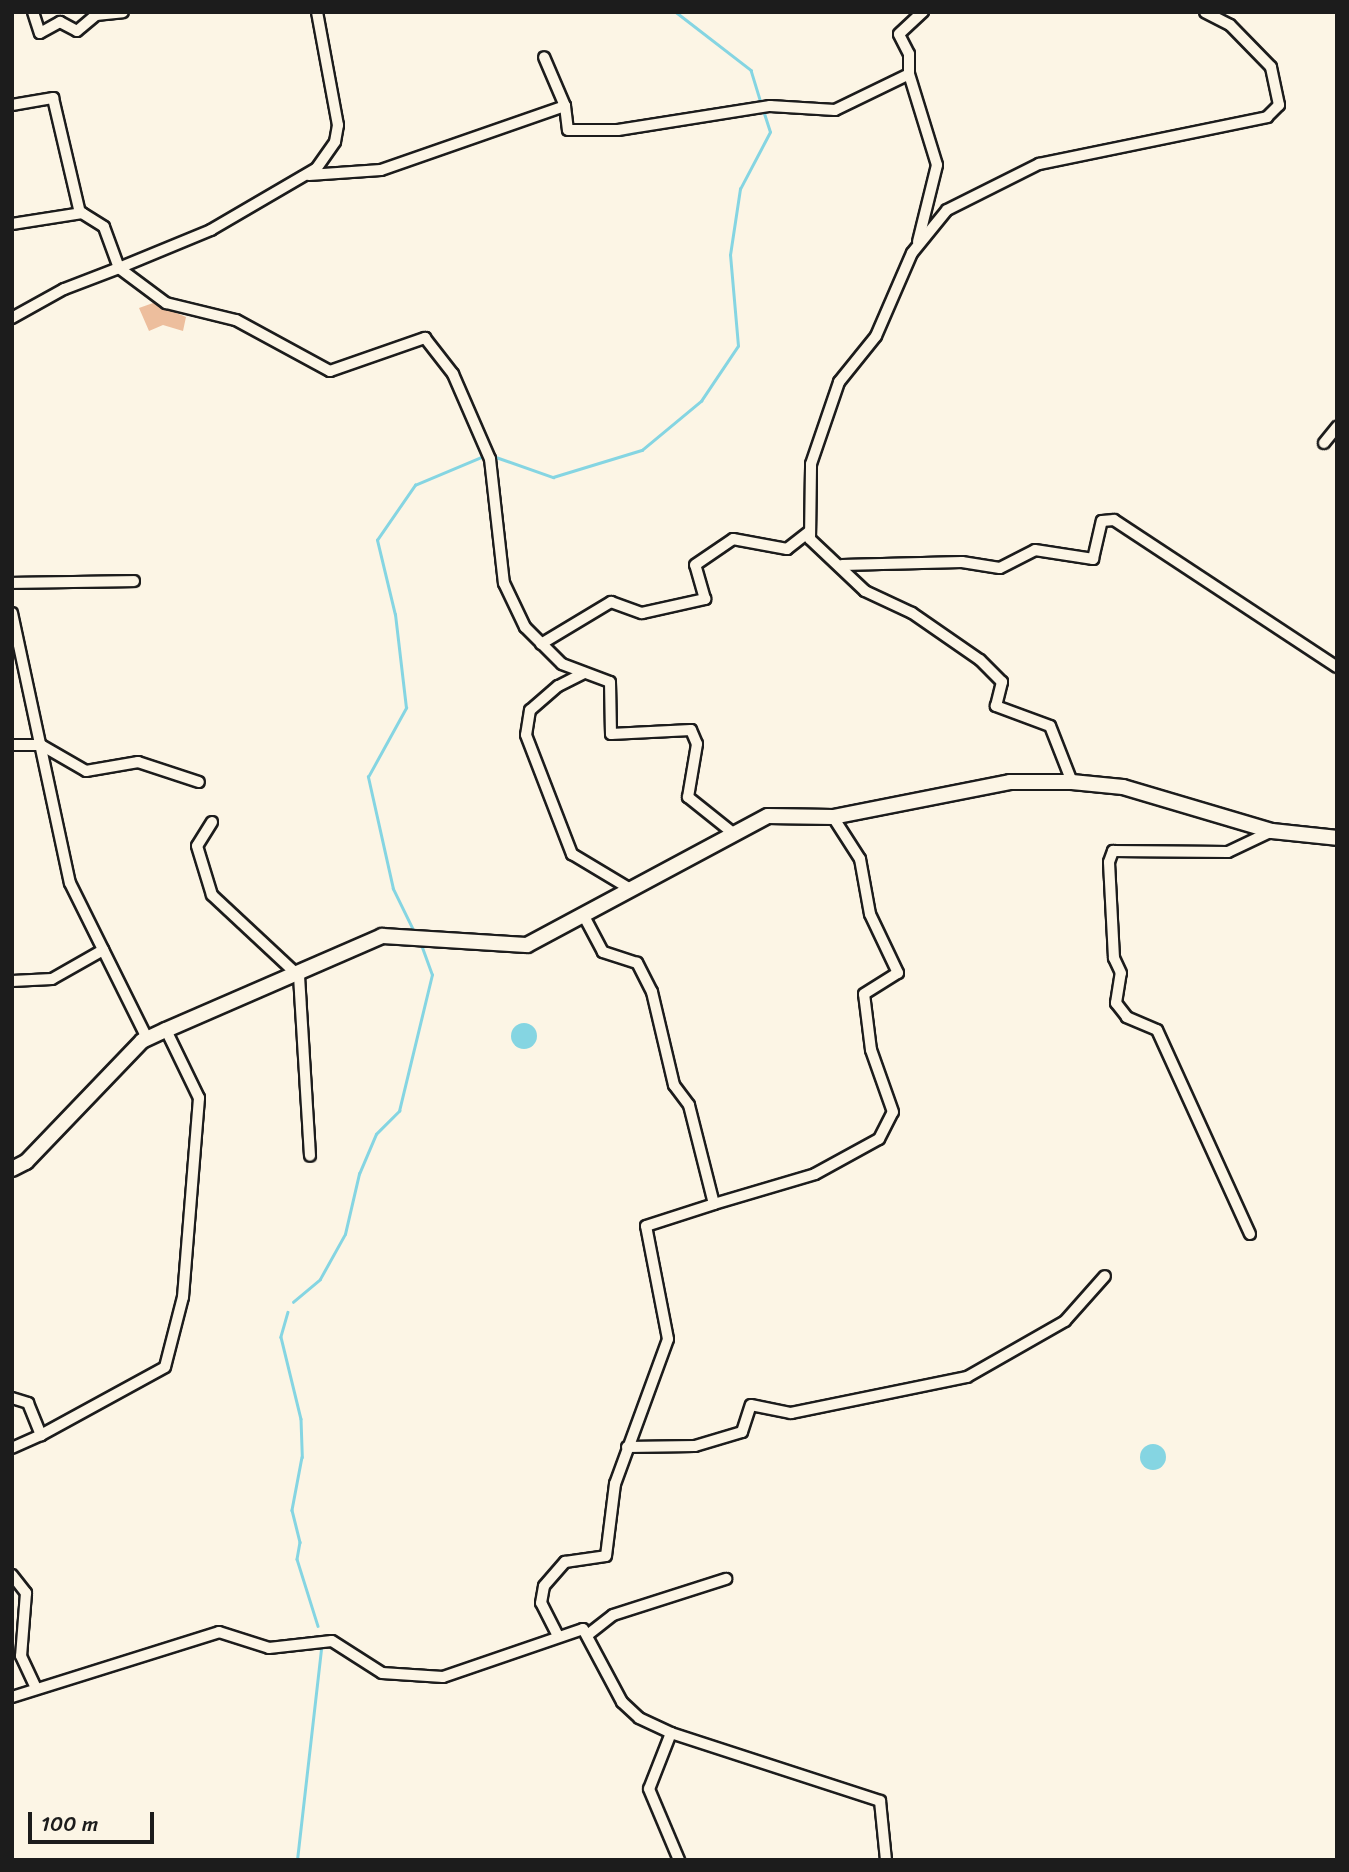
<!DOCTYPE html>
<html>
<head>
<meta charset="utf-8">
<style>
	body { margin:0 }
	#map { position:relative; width:1349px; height:1872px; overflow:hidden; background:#fcf5e5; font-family:Sriracha,sans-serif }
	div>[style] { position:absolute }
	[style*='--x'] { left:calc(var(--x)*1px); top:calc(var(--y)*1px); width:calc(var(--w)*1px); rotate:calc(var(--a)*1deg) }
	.water>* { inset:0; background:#85d5e2 }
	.round { border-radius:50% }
	.stream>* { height:2.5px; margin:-1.25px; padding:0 1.25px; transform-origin:1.25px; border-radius:1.25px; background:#85d5e2 }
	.building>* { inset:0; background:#edbe9d }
	.roads { filter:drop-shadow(2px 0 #1c1c1c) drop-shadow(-2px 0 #1c1c1c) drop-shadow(0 2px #1c1c1c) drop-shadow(0 -2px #1c1c1c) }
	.street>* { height:10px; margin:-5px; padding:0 5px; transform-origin:5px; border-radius:5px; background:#fcf5e5 }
	.secondary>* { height:14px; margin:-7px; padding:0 7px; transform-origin:7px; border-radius:7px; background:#fcf5e5 }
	span { translate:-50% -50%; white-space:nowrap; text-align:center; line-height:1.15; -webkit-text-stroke:6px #fcf5e5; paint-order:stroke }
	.frame { position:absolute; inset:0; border:14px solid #1c1c1c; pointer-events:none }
	.scale { position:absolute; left:28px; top:1812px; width:126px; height:32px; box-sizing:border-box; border:4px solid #1c1c1c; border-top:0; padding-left:9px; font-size:21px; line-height:24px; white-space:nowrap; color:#1c1c1c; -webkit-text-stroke:5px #fcf5e5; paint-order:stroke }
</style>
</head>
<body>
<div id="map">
	<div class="water">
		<div class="round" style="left:511px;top:1023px;width:26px;height:26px"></div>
		<div class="round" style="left:1140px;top:1444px;width:26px;height:26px"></div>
	</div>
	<div class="stream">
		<div style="--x:676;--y:12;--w:95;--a:37.7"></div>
		<div style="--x:751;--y:70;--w:34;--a:73"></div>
		<div style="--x:493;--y:456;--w:64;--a:19.3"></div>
		<div style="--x:553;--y:477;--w:93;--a:-16.9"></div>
		<div style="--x:642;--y:450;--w:77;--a:-39.7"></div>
		<div style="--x:701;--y:401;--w:66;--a:-56.1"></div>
		<div style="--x:738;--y:346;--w:91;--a:-95"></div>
		<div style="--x:730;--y:255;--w:67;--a:-81.4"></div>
		<div style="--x:740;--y:189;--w:64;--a:-62.2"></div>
		<div style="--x:770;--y:132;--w:23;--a:-108"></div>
		<div style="--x:414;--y:932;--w:48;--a:-116"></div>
		<div style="--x:393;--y:889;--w:115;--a:-102.6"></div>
		<div style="--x:368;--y:777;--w:79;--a:-61.2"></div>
		<div style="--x:406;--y:708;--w:94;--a:-96.7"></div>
		<div style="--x:395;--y:615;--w:77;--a:-103.5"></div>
		<div style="--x:377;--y:540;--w:67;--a:-55.4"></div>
		<div style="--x:415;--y:485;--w:77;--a:-22.9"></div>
		<div style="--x:293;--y:1302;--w:35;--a:-40"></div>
		<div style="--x:320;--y:1279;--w:51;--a:-60.9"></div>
		<div style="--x:345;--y:1234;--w:62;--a:-76.9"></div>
		<div style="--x:359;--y:1174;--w:43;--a:-67"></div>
		<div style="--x:376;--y:1134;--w:33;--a:-45"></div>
		<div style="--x:399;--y:1111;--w:140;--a:-76.4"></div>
		<div style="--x:432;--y:975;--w:30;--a:-110"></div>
		<div style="--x:288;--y:1312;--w:26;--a:106"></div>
		<div style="--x:281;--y:1337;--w:84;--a:76.3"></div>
		<div style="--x:301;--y:1419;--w:38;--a:88"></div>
		<div style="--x:302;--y:1457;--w:54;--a:100.7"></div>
		<div style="--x:292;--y:1510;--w:33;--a:76"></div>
		<div style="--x:300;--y:1542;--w:17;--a:100"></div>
		<div style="--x:297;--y:1559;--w:70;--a:72.6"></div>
		<div style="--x:297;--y:1860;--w:213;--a:-83.5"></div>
	</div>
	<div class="building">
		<div style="clip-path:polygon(153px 303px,186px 317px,183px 331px,163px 325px,149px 331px,139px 308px)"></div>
	</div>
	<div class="roads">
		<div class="street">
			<div style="--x:33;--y:12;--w:22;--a:72"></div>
			<div style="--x:40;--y:33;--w:23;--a:-29"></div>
			<div style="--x:60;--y:22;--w:19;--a:28"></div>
			<div style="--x:77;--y:31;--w:25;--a:-40"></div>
			<div style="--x:96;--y:15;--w:27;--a:-6"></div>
			<div style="--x:317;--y:12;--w:115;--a:79.5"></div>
			<div style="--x:338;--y:125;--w:17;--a:100"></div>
			<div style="--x:335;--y:142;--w:32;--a:125"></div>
			<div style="--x:317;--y:168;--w:123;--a:149.7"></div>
			<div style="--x:211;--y:230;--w:100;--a:157.6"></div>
			<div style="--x:119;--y:268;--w:59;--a:36.7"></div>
			<div style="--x:166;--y:303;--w:72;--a:13.7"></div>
			<div style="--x:236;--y:320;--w:107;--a:28.5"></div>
			<div style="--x:330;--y:371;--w:101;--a:-19.2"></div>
			<div style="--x:425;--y:338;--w:46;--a:52.1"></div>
			<div style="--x:453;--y:374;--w:93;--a:66.5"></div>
			<div style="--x:490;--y:459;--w:125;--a:83.6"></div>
			<div style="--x:504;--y:583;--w:49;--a:64.5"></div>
			<div style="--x:525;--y:627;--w:52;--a:45"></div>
			<div style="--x:562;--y:664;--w:51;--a:20.6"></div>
			<div style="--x:610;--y:682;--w:52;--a:88.9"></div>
			<div style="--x:611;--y:734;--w:80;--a:-2.9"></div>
			<div style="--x:691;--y:730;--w:15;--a:67"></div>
			<div style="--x:697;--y:744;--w:54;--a:99.6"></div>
			<div style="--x:688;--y:797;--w:58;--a:38.7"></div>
			<div style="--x:909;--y:74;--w:95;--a:72.9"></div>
			<div style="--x:937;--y:165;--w:79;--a:103.9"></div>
			<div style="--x:12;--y:105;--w:42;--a:-9.7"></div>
			<div style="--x:53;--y:98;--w:118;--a:76.8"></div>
			<div style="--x:565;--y:106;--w:24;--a:83"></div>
			<div style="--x:568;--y:130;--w:50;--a:0"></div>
			<div style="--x:618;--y:130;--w:154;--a:-9"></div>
			<div style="--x:770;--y:106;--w:65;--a:3.5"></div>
			<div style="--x:835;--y:110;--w:82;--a:-25.9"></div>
			<div style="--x:909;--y:74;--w:20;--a:-90"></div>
			<div style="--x:909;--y:54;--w:22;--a:-117"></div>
			<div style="--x:899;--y:34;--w:33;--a:-43"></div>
			<div style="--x:309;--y:175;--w:72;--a:-4"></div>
			<div style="--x:381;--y:170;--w:195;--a:-19.2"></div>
			<div style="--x:565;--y:106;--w:53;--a:-113.2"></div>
			<div style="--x:12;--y:224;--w:71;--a:-8.9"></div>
			<div style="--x:82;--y:213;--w:26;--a:32"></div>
			<div style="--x:104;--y:227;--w:44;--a:69.9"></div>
			<div style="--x:119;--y:268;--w:59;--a:159.1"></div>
			<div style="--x:64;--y:289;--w:60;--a:150.9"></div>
			<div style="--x:1324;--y:443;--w:21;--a:-51"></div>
			<div style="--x:842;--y:565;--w:120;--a:-1.4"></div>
			<div style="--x:962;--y:562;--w:38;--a:9"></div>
			<div style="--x:1000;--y:568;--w:39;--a:-27"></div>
			<div style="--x:1035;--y:550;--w:59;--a:8.8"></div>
			<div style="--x:1093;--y:559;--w:39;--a:-77"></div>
			<div style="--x:1102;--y:521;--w:12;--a:-5"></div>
			<div style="--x:1114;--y:520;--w:267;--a:33.4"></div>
			<div style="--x:12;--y:583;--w:122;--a:-0.9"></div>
			<div style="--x:12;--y:613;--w:276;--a:77.9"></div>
			<div style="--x:70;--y:883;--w:173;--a:63.6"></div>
			<div style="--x:541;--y:644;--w:82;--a:-31"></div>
			<div style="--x:611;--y:602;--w:33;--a:20"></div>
			<div style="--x:642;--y:613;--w:65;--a:-12.5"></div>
			<div style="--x:705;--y:599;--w:35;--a:-106"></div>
			<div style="--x:695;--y:565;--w:46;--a:-34.4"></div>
			<div style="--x:733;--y:539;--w:55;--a:10.5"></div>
			<div style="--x:787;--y:549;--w:28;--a:-38"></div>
			<div style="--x:584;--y:673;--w:29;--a:153"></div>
			<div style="--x:558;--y:686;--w:37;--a:139"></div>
			<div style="--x:530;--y:710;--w:25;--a:99"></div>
			<div style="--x:526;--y:735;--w:128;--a:68.9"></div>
			<div style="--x:572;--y:854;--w:70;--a:31"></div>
			<div style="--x:12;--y:745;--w:29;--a:0"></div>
			<div style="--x:41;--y:745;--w:52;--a:30"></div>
			<div style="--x:86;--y:771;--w:53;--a:-9.8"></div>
			<div style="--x:138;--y:762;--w:64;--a:18.2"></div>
			<div style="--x:1072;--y:782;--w:60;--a:-111.4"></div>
			<div style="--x:1050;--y:726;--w:58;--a:-159.7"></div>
			<div style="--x:996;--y:706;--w:25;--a:-76"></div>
			<div style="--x:1002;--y:682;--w:31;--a:-135"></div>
			<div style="--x:980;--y:660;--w:83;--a:-145.3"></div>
			<div style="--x:912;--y:613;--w:52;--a:-154.9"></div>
			<div style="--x:865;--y:591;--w:76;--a:-136.6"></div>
			<div style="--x:810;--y:539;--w:75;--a:-89.2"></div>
			<div style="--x:811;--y:464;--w:87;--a:-71.1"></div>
			<div style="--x:839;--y:382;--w:59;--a:-51.2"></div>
			<div style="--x:876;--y:336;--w:90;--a:-66.6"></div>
			<div style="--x:912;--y:253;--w:55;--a:-50.9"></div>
			<div style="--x:947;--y:210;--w:103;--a:-26.6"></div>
			<div style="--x:1039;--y:164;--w:233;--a:-11.6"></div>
			<div style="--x:1267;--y:117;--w:17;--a:-45"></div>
			<div style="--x:1279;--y:105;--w:39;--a:-102"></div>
			<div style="--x:1271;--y:67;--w:59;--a:-134.3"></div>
			<div style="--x:1230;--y:25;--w:28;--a:-153"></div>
			<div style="--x:212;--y:822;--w:28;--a:122"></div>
			<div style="--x:197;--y:846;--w:51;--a:73"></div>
			<div style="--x:212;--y:895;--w:119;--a:43"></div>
			<div style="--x:299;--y:976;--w:180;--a:86.5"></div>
			<div style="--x:12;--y:981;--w:40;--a:-2.9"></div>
			<div style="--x:52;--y:979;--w:59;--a:-29.6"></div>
			<div style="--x:714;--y:1204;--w:105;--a:-16.5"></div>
			<div style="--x:815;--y:1174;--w:73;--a:-28.7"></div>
			<div style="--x:879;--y:1139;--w:30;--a:-63"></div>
			<div style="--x:893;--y:1112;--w:66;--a:-109.5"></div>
			<div style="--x:871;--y:1050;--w:56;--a:-97.1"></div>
			<div style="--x:864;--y:994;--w:40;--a:-32"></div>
			<div style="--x:898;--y:973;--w:65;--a:-115.4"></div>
			<div style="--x:870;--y:914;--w:56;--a:-100.3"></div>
			<div style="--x:860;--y:859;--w:50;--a:-122.7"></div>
			<div style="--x:1250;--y:1234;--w:224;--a:-114.5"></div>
			<div style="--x:1157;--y:1030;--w:33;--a:-157"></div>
			<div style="--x:1127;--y:1017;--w:18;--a:-128"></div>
			<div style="--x:1116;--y:1003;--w:30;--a:-81"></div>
			<div style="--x:1121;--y:973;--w:17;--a:-115"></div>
			<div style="--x:1114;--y:958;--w:96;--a:-93"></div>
			<div style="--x:1109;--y:862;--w:12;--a:-70"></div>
			<div style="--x:1113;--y:851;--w:115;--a:0.5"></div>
			<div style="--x:1228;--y:852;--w:49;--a:-25.5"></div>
			<div style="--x:12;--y:1398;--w:17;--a:17"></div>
			<div style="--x:28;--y:1403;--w:35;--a:68"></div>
			<div style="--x:41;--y:1435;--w:32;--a:156"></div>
			<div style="--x:41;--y:1435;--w:141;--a:-28.7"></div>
			<div style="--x:165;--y:1367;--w:72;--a:-75.6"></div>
			<div style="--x:183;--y:1297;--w:200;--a:-85.4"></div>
			<div style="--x:199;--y:1098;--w:76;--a:-115.9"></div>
			<div style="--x:627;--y:1447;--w:68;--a:-0.8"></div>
			<div style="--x:695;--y:1446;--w:49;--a:-16.6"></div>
			<div style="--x:742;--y:1432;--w:28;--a:-72"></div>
			<div style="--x:751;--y:1405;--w:41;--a:11.3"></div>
			<div style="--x:791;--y:1413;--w:180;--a:-11.6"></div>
			<div style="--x:967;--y:1377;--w:113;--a:-29.7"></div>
			<div style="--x:1065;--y:1321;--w:60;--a:-48.4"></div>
			<div style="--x:12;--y:1575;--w:23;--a:52"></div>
			<div style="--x:26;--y:1593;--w:63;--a:94.5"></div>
			<div style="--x:21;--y:1656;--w:35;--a:65"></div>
			<div style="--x:590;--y:1633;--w:29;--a:-38"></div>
			<div style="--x:613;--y:1615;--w:119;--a:-17.7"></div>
			<div style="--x:558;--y:1636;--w:37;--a:-117"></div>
			<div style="--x:541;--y:1603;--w:17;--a:-80"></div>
			<div style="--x:544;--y:1586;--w:32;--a:-49"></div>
			<div style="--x:565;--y:1562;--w:41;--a:-8.3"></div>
			<div style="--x:606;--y:1556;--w:73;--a:-82.9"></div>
			<div style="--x:615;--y:1484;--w:154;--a:-69.9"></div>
			<div style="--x:668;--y:1339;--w:115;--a:-101"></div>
			<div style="--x:646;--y:1226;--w:71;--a:-17.9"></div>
			<div style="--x:714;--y:1204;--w:102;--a:-104.2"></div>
			<div style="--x:689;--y:1105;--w:25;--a:-127"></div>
			<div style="--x:674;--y:1085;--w:96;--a:-103.3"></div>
			<div style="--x:652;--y:992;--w:33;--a:-117"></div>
			<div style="--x:637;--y:963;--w:36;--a:-162"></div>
			<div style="--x:603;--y:952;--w:40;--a:-118"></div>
			<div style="--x:12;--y:1697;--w:217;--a:-17.4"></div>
			<div style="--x:219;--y:1632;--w:52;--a:17.7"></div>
			<div style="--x:269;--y:1648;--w:63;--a:-6.3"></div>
			<div style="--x:332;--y:1641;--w:59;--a:32.6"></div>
			<div style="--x:382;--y:1673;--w:61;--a:3.8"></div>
			<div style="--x:443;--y:1677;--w:148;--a:-18.9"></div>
			<div style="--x:583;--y:1629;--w:83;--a:61.9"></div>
			<div style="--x:622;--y:1702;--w:23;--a:43"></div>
			<div style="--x:639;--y:1718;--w:35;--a:25"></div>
			<div style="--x:671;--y:1733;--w:220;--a:18"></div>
			<div style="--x:880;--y:1801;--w:59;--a:84.2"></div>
			<div style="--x:671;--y:1733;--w:60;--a:111.4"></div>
			<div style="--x:649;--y:1789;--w:77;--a:67.1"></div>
		</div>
		<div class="secondary">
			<div style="--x:12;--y:1169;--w:16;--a:-27"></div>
			<div style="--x:26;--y:1162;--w:168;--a:-46.2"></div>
			<div style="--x:142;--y:1041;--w:26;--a:-25"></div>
			<div style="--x:166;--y:1030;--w:236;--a:-23.5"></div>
			<div style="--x:382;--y:936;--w:145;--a:3.6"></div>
			<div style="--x:527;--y:945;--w:273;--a:-28.2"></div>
			<div style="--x:768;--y:816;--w:65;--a:0.9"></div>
			<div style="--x:833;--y:817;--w:180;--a:-11.2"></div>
			<div style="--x:1010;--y:782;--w:62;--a:0"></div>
			<div style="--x:1072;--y:782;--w:51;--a:5.6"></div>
			<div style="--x:1123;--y:787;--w:155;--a:16.5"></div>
			<div style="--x:1272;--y:831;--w:65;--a:6.1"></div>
		</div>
	</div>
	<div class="frame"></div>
	<div class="scale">100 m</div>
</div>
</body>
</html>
